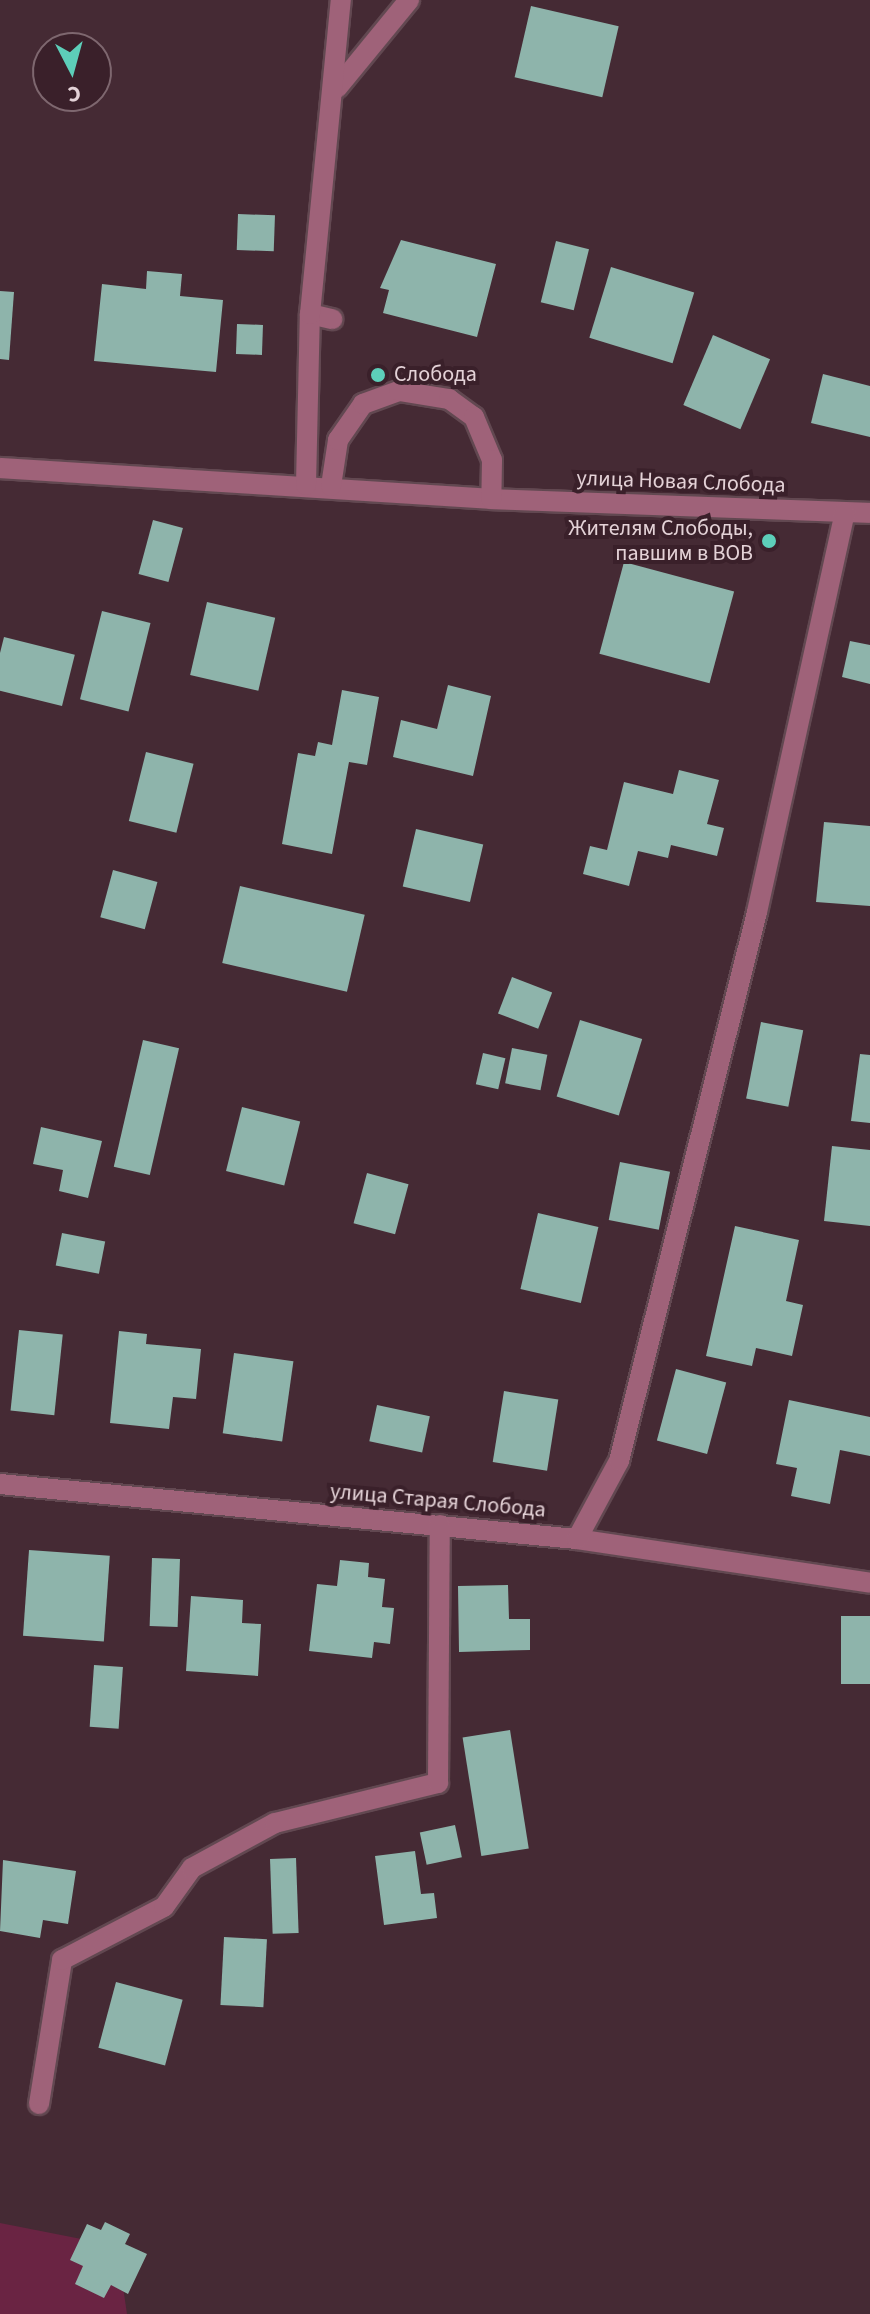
<!DOCTYPE html>
<html>
<head>
<meta charset="utf-8">
<style>
	body { margin:0 }
	#map { position:relative; width:870px; height:2314px; overflow:hidden; background:#452a34; font-family:"Source Sans 3",sans-serif }
	div>[style] { position:absolute }
	[style*='--x'] { left:calc(var(--x)*1px); top:calc(var(--y)*1px); width:calc(var(--w)*1px); rotate:calc(var(--a)*1deg) }
	.green>* { inset:0; background:#6a2443 }
	.building>* { inset:0; background:#8eb4ab; transform-origin:0 0 }
	.roads { filter:drop-shadow(2px 0 #624851) drop-shadow(-2px 0 #624851) drop-shadow(0 2px #624851) drop-shadow(0 -2px #624851) }
	.minor>* { height:20px; margin:-10px; padding:0 10px; transform-origin:10px; border-radius:10px; background:#9f6279 }
	.dots>* { width:22px; height:22px; translate:-50% -50%; box-sizing:border-box; border:4px solid #3a202a; border-radius:50% }
	span { translate:-50% -50%; white-space:nowrap; text-align:center; line-height:1.15; -webkit-text-stroke:8px #3a202a; paint-order:stroke }
	.poi-label { font-size:22px; color:#e4d2d7 }
	.left { translate:0 -50%; text-align:left }
	.right { translate:-100% -50%; text-align:right }
	.street-label { font-size:22px; color:#e4d2d7 }
	.north { position:absolute; left:32px; top:32px; width:80px; height:80px; box-sizing:border-box; background:#3a202a; border:2px solid #7e676f; border-radius:50%; rotate:174deg; font-size:22px; font-weight:700; line-height:32px; text-align:center; color:#e4d2d7 }
	.north::after { content:''; display:block; margin:auto; width:28px; height:36px; background:#5dceb9; clip-path:polygon(50% 0,100% 100%,50% 72%,0 100%) }
</style>
</head>
<body>
<div id="map">
	<div class="green">
		<div style="clip-path:polygon(0 2223px,117px 2246px,127px 2314px,0 2314px)"></div>
	</div>
	<div class="building">
		<div style="left:531px;top:6px;width:90px;height:73px;rotate:13deg"></div>
		<div style="left:238px;top:214px;width:37px;height:36px;rotate:2deg"></div>
		<div style="clip-path:polygon(401px 240px,496px 264px,477px 337px,383px 313px,389px 290px,380px 288px)"></div>
		<div style="left:556px;top:241px;width:34px;height:63px;rotate:14deg"></div>
		<div style="left:611px;top:267px;width:87px;height:74px;rotate:17deg"></div>
		<div style="clip-path:polygon(147px 271px,182px 274px,180px 296px,223px 300px,216px 372px,94px 361px,102px 284px,146px 289px)"></div>
		<div style="clip-path:polygon(0 291px,14px 292px,9px 360px,0 359px)"></div>
		<div style="left:237px;top:324px;width:26px;height:30px;rotate:2deg"></div>
		<div style="left:713px;top:335px;width:62px;height:76px;rotate:23deg"></div>
		<div style="clip-path:polygon(823px 374px,870px 386px,870px 437px,811px 423px)"></div>
		<div style="left:153px;top:520px;width:31px;height:56px;rotate:15deg"></div>
		<div style="left:624px;top:562px;width:114px;height:95px;rotate:15deg"></div>
		<div style="left:207px;top:602px;width:70px;height:75px;rotate:13deg"></div>
		<div style="left:102px;top:611px;width:50px;height:91px;rotate:14deg"></div>
		<div style="left:4px;top:637px;width:73px;height:53px;rotate:14deg"></div>
		<div style="clip-path:polygon(850px 641px,870px 645px,870px 684px,842px 677px)"></div>
		<div style="clip-path:polygon(448px 685px,491px 696px,473px 776px,393px 757px,401px 720px,437px 729px)"></div>
		<div style="clip-path:polygon(342px 690px,379px 697px,367px 765px,349px 762px,332px 854px,282px 844px,298px 753px,315px 756px,318px 742px,332px 745px)"></div>
		<div style="left:146px;top:752px;width:49px;height:71px;rotate:14deg"></div>
		<div style="clip-path:polygon(679px 770px,719px 780px,707px 824px,724px 828px,717px 856px,671px 845px,668px 858px,638px 851px,629px 886px,583px 874px,590px 846px,607px 850px,624px 782px,673px 794px)"></div>
		<div style="clip-path:polygon(824px 822px,870px 826px,870px 906px,816px 902px)"></div>
		<div style="left:416px;top:829px;width:69px;height:59px;rotate:13deg"></div>
		<div style="left:113px;top:870px;width:46px;height:49px;rotate:15deg"></div>
		<div style="left:240px;top:886px;width:128px;height:79px;rotate:13deg"></div>
		<div style="left:512px;top:977px;width:43px;height:39px;rotate:21deg"></div>
		<div style="left:580px;top:1020px;width:65px;height:80px;rotate:17deg"></div>
		<div style="left:761px;top:1022px;width:43px;height:78px;rotate:11deg"></div>
		<div style="left:143px;top:1040px;width:37px;height:130px;rotate:13deg"></div>
		<div style="left:512px;top:1048px;width:36px;height:36px;rotate:11deg"></div>
		<div style="left:483px;top:1053px;width:23px;height:32px;rotate:13deg"></div>
		<div style="clip-path:polygon(860px 1054px,870px 1055px,870px 1123px,851px 1121px)"></div>
		<div style="left:242px;top:1107px;width:60px;height:66px;rotate:14deg"></div>
		<div style="clip-path:polygon(41px 1127px,102px 1141px,88px 1198px,59px 1191px,63px 1170px,33px 1164px)"></div>
		<div style="clip-path:polygon(832px 1146px,870px 1150px,870px 1226px,824px 1221px)"></div>
		<div style="left:620px;top:1162px;width:51px;height:59px;rotate:11deg"></div>
		<div style="left:367px;top:1173px;width:43px;height:52px;rotate:15deg"></div>
		<div style="left:538px;top:1213px;width:62px;height:78px;rotate:13deg"></div>
		<div style="clip-path:polygon(735px 1226px,799px 1240px,786px 1301px,803px 1305px,792px 1356px,756px 1348px,752px 1366px,706px 1356px)"></div>
		<div style="left:62px;top:1233px;width:44px;height:33px;rotate:11deg"></div>
		<div style="left:19px;top:1330px;width:44px;height:81px;rotate:6deg"></div>
		<div style="clip-path:polygon(119px 1331px,147px 1334px,146px 1344px,201px 1349px,196px 1399px,173px 1397px,169px 1429px,110px 1423px)"></div>
		<div style="left:234px;top:1353px;width:60px;height:81px;rotate:8deg"></div>
		<div style="left:676px;top:1369px;width:52px;height:74px;rotate:15deg"></div>
		<div style="left:504px;top:1391px;width:55px;height:72px;rotate:9deg"></div>
		<div style="clip-path:polygon(789px 1400px,870px 1417px,870px 1456px,840px 1450px,830px 1504px,791px 1496px,797px 1468px,776px 1464px)"></div>
		<div style="left:377px;top:1405px;width:54px;height:37px;rotate:12deg"></div>
		<div style="left:29px;top:1550px;width:81px;height:86px;rotate:4deg"></div>
		<div style="left:152px;top:1558px;width:28px;height:68px;rotate:2deg"></div>
		<div style="clip-path:polygon(340px 1560px,369px 1563px,368px 1577px,385px 1579px,382px 1607px,394px 1608px,390px 1644px,374px 1642px,372px 1658px,309px 1651px,317px 1584px,337px 1586px)"></div>
		<div style="clip-path:polygon(508px 1585px,509px 1619px,530px 1619px,530px 1650px,459px 1652px,458px 1586px)"></div>
		<div style="clip-path:polygon(191px 1596px,243px 1600px,242px 1623px,261px 1624px,258px 1676px,186px 1671px)"></div>
		<div style="left:870px;top:1616px;width:68px;height:29px;rotate:90deg"></div>
		<div style="left:94px;top:1665px;width:29px;height:62px;rotate:4deg"></div>
		<div style="left:510px;top:1730px;width:120px;height:48px;rotate:81deg"></div>
		<div style="left:455px;top:1825px;width:33px;height:36px;rotate:78deg"></div>
		<div style="clip-path:polygon(415px 1851px,421px 1894px,434px 1893px,437px 1918px,384px 1925px,375px 1856px)"></div>
		<div style="left:296px;top:1858px;width:75px;height:26px;rotate:88deg"></div>
		<div style="clip-path:polygon(3px 1860px,76px 1871px,68px 1924px,43px 1920px,40px 1938px,0 1931px)"></div>
		<div style="left:224px;top:1937px;width:43px;height:68px;rotate:3deg"></div>
		<div style="left:116px;top:1982px;width:69px;height:68px;rotate:15deg"></div>
		<div style="clip-path:polygon(105px 2222px,130px 2234px,125px 2244px,147px 2254px,128px 2294px,111px 2285px,104px 2298px,75px 2284px,83px 2266px,70px 2260px,87px 2224px,101px 2230px)"></div>
	</div>
	<div class="roads">
		<div class="minor">
			<div style="--x:337;--y:88;--w:114;--a:-50.7"></div>
			<div style="--x:310;--y:314;--w:23;--a:13"></div>
			<div style="--x:0;--y:468;--w:492;--a:3.6"></div>
			<div style="--x:491;--y:499;--w:379;--a:2.1"></div>
			<div style="--x:306;--y:485;--w:171;--a:-88.7"></div>
			<div style="--x:310;--y:314;--w:316;--a:-84.4"></div>
			<div style="--x:331;--y:486;--w:47;--a:-81.3"></div>
			<div style="--x:338;--y:440;--w:44;--a:-55.2"></div>
			<div style="--x:363;--y:404;--w:38;--a:-20"></div>
			<div style="--x:399;--y:391;--w:51;--a:9.1"></div>
			<div style="--x:449;--y:399;--w:31;--a:36"></div>
			<div style="--x:474;--y:417;--w:47;--a:67.3"></div>
			<div style="--x:492;--y:460;--w:39;--a:91"></div>
			<div style="--x:0;--y:1484;--w:580;--a:5.45"></div>
			<div style="--x:577;--y:1539;--w:296;--a:8.5"></div>
			<div style="--x:577;--y:1539;--w:89;--a:-61.7"></div>
			<div style="--x:619;--y:1461;--w:566;--a:-75.89"></div>
			<div style="--x:757;--y:912;--w:409;--a:-77.6"></div>
			<div style="--x:39;--y:2104;--w:146;--a:-80.9"></div>
			<div style="--x:62;--y:1960;--w:115;--a:-27.5"></div>
			<div style="--x:164;--y:1907;--w:48;--a:-54.3"></div>
			<div style="--x:192;--y:1868;--w:94;--a:-28.5"></div>
			<div style="--x:275;--y:1823;--w:168;--a:-13.8"></div>
			<div style="--x:438;--y:1783;--w:258;--a:-89.6"></div>
		</div>
	</div>
	<div class="dots">
		<div style="left:378px;top:375px;background:#5dceb9"></div>
		<div style="left:769px;top:541px;background:#5dceb9"></div>
	</div>
	<div class="poi-label">
		<span class="left" style="left:394px;top:375px">Слобода</span>
		<span class="right" style="left:753px;top:541px">Жителям Слободы,<br>павшим в ВОВ</span>
	</div>
	<div class="street-label">
		<span style="left:681px;top:482px;rotate:2deg">улица Новая Слобода</span>
		<span style="left:438px;top:1501px;rotate:5deg">улица Старая Слобода</span>
	</div>
	<div class="north">С</div>
</div>
</body>
</html>
